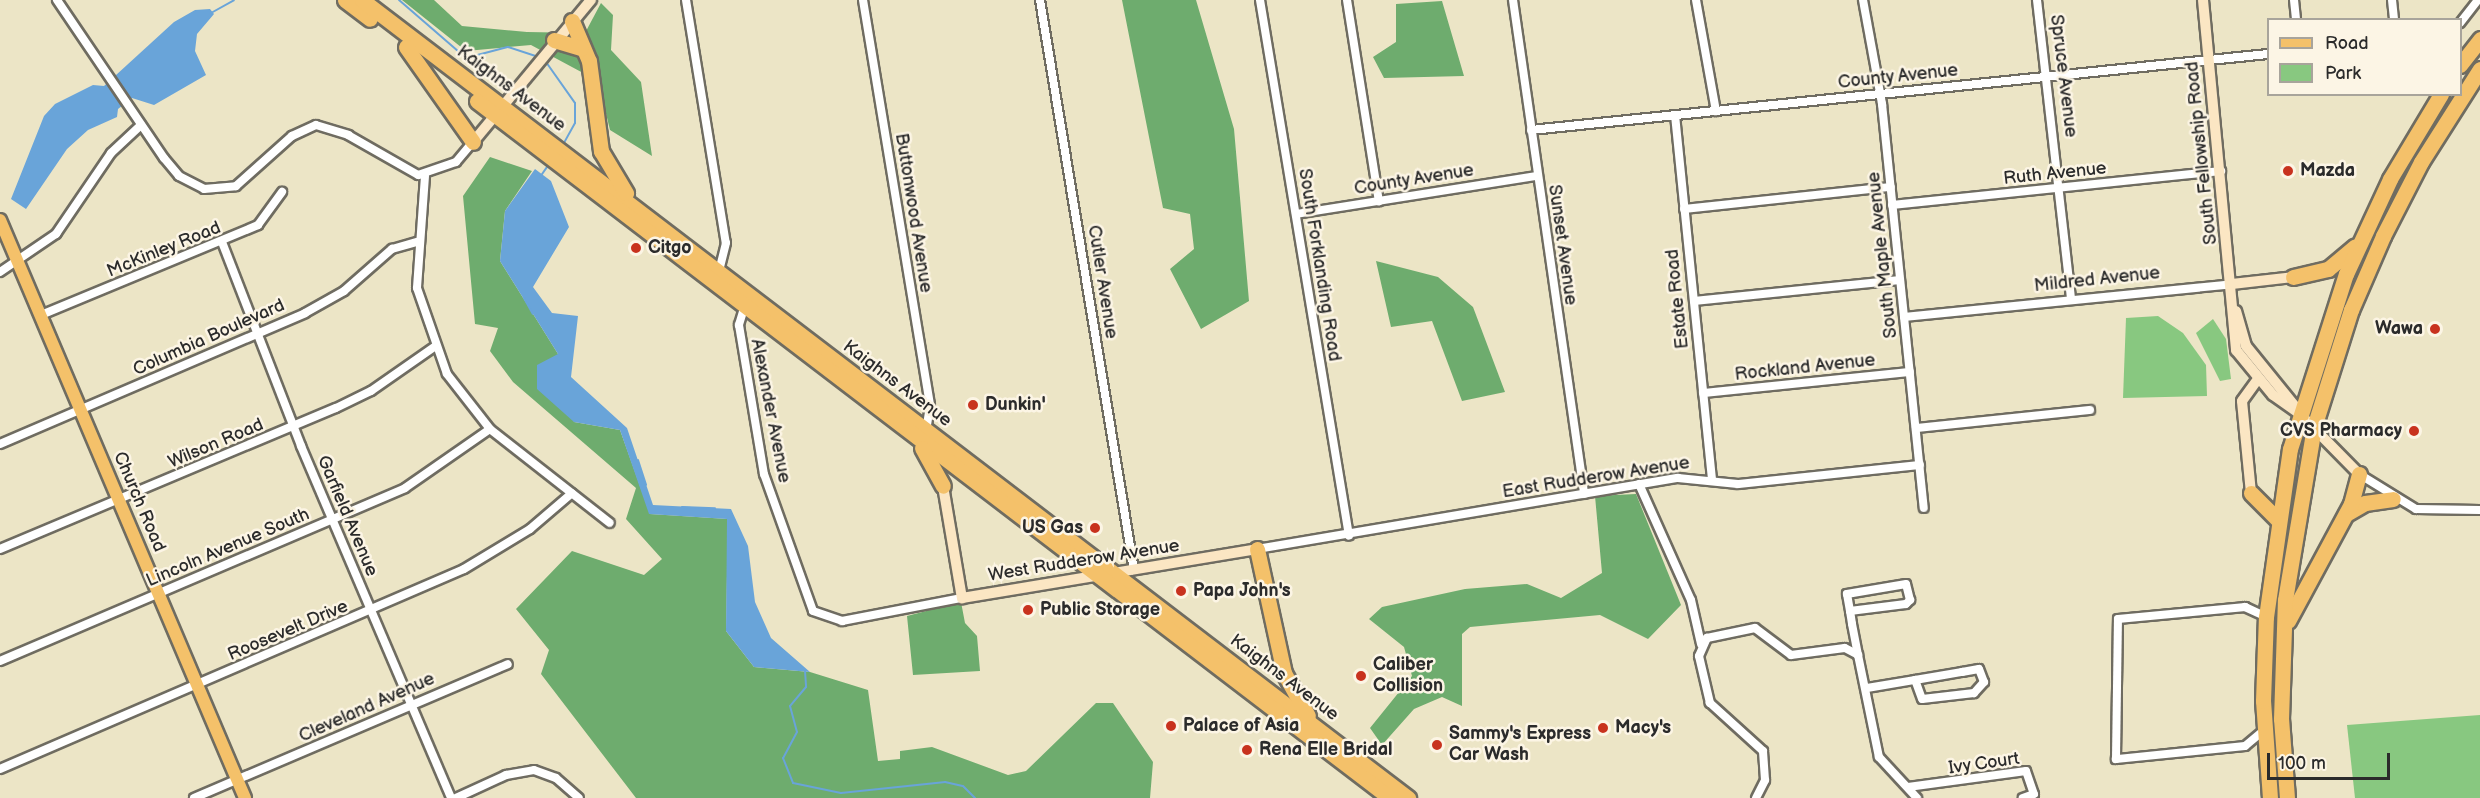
<!DOCTYPE html>
<html>
<head>
<meta charset="utf-8">
<style>
	body { margin:0 }
	#map { position:relative; width:2480px; height:798px; overflow:hidden; background:#ece5c6; font-family:"Balsamiq Sans",sans-serif }
	div>[style] { position:absolute }
	[style*='--x'] { left:calc(var(--x)*1px); top:calc(var(--y)*1px); width:calc(var(--w)*1px); rotate:calc(var(--a)*1deg) }
	.green>* { inset:0; background:#88c880 }
	.forest>* { inset:0; background:#6eac6e }
	.water>* { inset:0; background:#69a4d9 }
	.stream>* { height:2px; margin:-1px; padding:0 1px; transform-origin:1px; border-radius:1px; background:#69a4d9 }
	.roads { filter:drop-shadow(2px 0 #6f6c61) drop-shadow(-2px 0 #6f6c61) drop-shadow(0 2px #6f6c61) drop-shadow(0 -2px #6f6c61) }
	.street>* { height:8px; margin:-4px; padding:0 4px; transform-origin:4px; border-radius:4px; background:#fff }
	.secondary>* { height:10px; margin:-5px; padding:0 5px; transform-origin:5px; border-radius:5px; background:#fbe6c3 }
	.primary>* { height:12px; margin:-6px; padding:0 6px; transform-origin:6px; border-radius:6px; background:#f4c16a }
	.highway>* { height:15px; margin:-7.5px; padding:0 7.5px; transform-origin:7.5px; border-radius:7.5px; background:#f4c16a }
	.dots>* { width:16px; height:16px; translate:-50% -50%; box-sizing:border-box; border:3px solid #fcf5e5; border-radius:50% }
	span { translate:-50% -50%; white-space:nowrap; text-align:center; line-height:1.15; -webkit-text-stroke:5px #fcf5e5; paint-order:stroke }
	.street-label { font-size:18px; color:#2b2b2b }
	.poi-label { font-size:18px; color:#2b2b2b; font-weight:700 }
	.left { translate:0 -50%; text-align:left }
	.right { translate:-100% -50%; text-align:right }
	.legend { position:absolute; left:2267px; top:18px; width:195px; height:78px; box-sizing:border-box; background:#fcf5e5; border:2px solid #a8a49b; margin:0; padding:8px 10px; list-style:none; font-size:18px; color:#2b2b2b }
	.legend li { display:flex; align-items:center; gap:12px; height:30px }
	.legend b { width:30px; border:2px solid #a8a49b }
	.scale { position:absolute; left:2267px; top:753px; width:123px; height:27px; box-sizing:border-box; border:3px solid #2b2b2b; border-top:0; padding-left:8px; font-size:18px; line-height:21px; white-space:nowrap; color:#2b2b2b; -webkit-text-stroke:4px #fcf5e5; paint-order:stroke }
</style>
</head>
<body>
<div id="map">
	<div class="green">
		<div style="clip-path:polygon(2158px 316px,2183px 333px,2206px 365px,2207px 396px,2123px 398px,2126px 318px)"></div>
		<div style="clip-path:polygon(2213px 319px,2226px 339px,2231px 379px,2220px 381px,2196px 333px)"></div>
		<div style="clip-path:polygon(2480px 715px,2480px 798px,2355px 798px,2347px 725px)"></div>
	</div>
	<div class="forest">
		<div style="clip-path:polygon(402px 0,434px 0,462px 26px,527px 32px,585px 33px,601px 3px,613px 15px,611px 50px,641px 82px,652px 156px,610px 130px,598px 81px,531px 45px,466px 51px)"></div>
		<div style="clip-path:polygon(1122px 0,1196px 0,1234px 129px,1249px 301px,1201px 329px,1170px 269px,1194px 249px,1190px 214px,1163px 208px)"></div>
		<div style="clip-path:polygon(1442px 1px,1464px 76px,1384px 78px,1373px 57px,1396px 42px,1396px 4px)"></div>
		<div style="clip-path:polygon(490px 157px,532px 171px,505px 211px,500px 261px,558px 354px,574px 422px,620px 430px,650px 514px,728px 519px,726px 631px,754px 667px,810px 672px,868px 690px,878px 761px,900px 759px,900px 751px,932px 747px,1008px 775px,1026px 771px,1096px 703px,1113px 703px,1153px 762px,1150px 798px,636px 798px,541px 674px,549px 650px,516px 609px,572px 551px,644px 575px,662px 559px,626px 519px,636px 488px,513px 382px,490px 351px,498px 328px,475px 324px,463px 196px)"></div>
		<div style="clip-path:polygon(1376px 261px,1438px 277px,1473px 307px,1505px 392px,1462px 401px,1432px 321px,1391px 327px)"></div>
		<div style="clip-path:polygon(1636px 494px,1681px 605px,1648px 639px,1600px 615px,1470px 627px,1462px 634px,1462px 706px,1442px 697px,1414px 709px,1382px 745px,1370px 728px,1412px 676px,1404px 647px,1369px 619px,1382px 607px,1465px 589px,1527px 584px,1561px 598px,1602px 573px,1595px 496px)"></div>
		<div style="clip-path:polygon(961px 602px,965px 623px,977px 636px,980px 671px,913px 675px,907px 616px)"></div>
	</div>
	<div class="water">
		<div style="clip-path:polygon(210px 9px,214px 14px,197px 34px,195px 51px,206px 75px,154px 105px,132px 98px,118px 109px,117px 117px,88px 130px,67px 149px,26px 209px,11px 199px,44px 116px,55px 104px,93px 85px,104px 86px,174px 22px,195px 10px)"></div>
		<div style="clip-path:polygon(535px 169px,551px 181px,569px 227px,533px 287px,552px 313px,578px 316px,571px 377px,627px 428px,653px 505px,731px 509px,748px 546px,755px 602px,771px 638px,810px 672px,754px 667px,726px 631px,727px 519px,649px 514px,620px 430px,574px 422px,537px 389px,537px 365px,558px 354px,500px 261px,505px 211px)"></div>
	</div>
	<div class="stream">
		<div style="--x:399;--y:0;--w:89;--a:40.9"></div>
		<div style="--x:466;--y:58;--w:43;--a:-14.7"></div>
		<div style="--x:508;--y:47;--w:33;--a:18"></div>
		<div style="--x:211;--y:13;--w:26;--a:-29"></div>
		<div style="--x:546;--y:62;--w:50;--a:54.7"></div>
		<div style="--x:575;--y:103;--w:20;--a:90"></div>
		<div style="--x:575;--y:123;--w:25;--a:119"></div>
		<div style="--x:540;--y:177;--w:16;--a:-55"></div>
		<div style="--x:524;--y:298;--w:18;--a:61"></div>
		<div style="--x:638;--y:460;--w:26;--a:72"></div>
		<div style="--x:682;--y:507;--w:33;--a:2"></div>
		<div style="--x:805;--y:671;--w:16;--a:86"></div>
		<div style="--x:806;--y:687;--w:25;--a:130"></div>
		<div style="--x:790;--y:706;--w:27;--a:75"></div>
		<div style="--x:797;--y:732;--w:30;--a:118"></div>
		<div style="--x:783;--y:758;--w:27;--a:68"></div>
		<div style="--x:793;--y:783;--w:49;--a:11.8"></div>
		<div style="--x:841;--y:793;--w:105;--a:-6"></div>
		<div style="--x:945;--y:782;--w:18;--a:13"></div>
		<div style="--x:963;--y:786;--w:17;--a:45"></div>
	</div>
	<div class="roads">
		<div class="street">
			<div style="--x:57;--y:0;--w:191;--a:55.9"></div>
			<div style="--x:164;--y:158;--w:23;--a:50"></div>
			<div style="--x:179;--y:176;--w:28;--a:27"></div>
			<div style="--x:204;--y:189;--w:32;--a:-5"></div>
			<div style="--x:236;--y:186;--w:75;--a:-41.8"></div>
			<div style="--x:292;--y:136;--w:26;--a:-25"></div>
			<div style="--x:316;--y:125;--w:34;--a:17"></div>
			<div style="--x:348;--y:135;--w:81;--a:29.7"></div>
			<div style="--x:418;--y:175;--w:40;--a:-18.9"></div>
			<div style="--x:456;--y:162;--w:26;--a:-50"></div>
			<div style="--x:686;--y:0;--w:246;--a:80.7"></div>
			<div style="--x:726;--y:243;--w:30;--a:104"></div>
			<div style="--x:863;--y:0;--w:411;--a:80.6"></div>
			<div style="--x:930;--y:406;--w:24;--a:99"></div>
			<div style="--x:1040;--y:0;--w:578;--a:80.64"></div>
			<div style="--x:1260;--y:0;--w:543;--a:80.57"></div>
			<div style="--x:1347;--y:0;--w:204;--a:81"></div>
			<div style="--x:1513;--y:0;--w:499;--a:81.8"></div>
			<div style="--x:1696;--y:0;--w:113;--a:79.8"></div>
			<div style="--x:1863;--y:0;--w:106;--a:79.6"></div>
			<div style="--x:1882;--y:104;--w:406;--a:84.1"></div>
			<div style="--x:2037;--y:0;--w:301;--a:83.5"></div>
			<div style="--x:2294;--y:0;--w:20;--a:84"></div>
			<div style="--x:2392;--y:0;--w:20;--a:84"></div>
			<div style="--x:2460;--y:23;--w:29;--a:-52"></div>
			<div style="--x:1675;--y:115;--w:367;--a:84.2"></div>
			<div style="--x:1531;--y:130;--w:741;--a:-5.89"></div>
			<div style="--x:425;--y:176;--w:112;--a:94.1"></div>
			<div style="--x:417;--y:288;--w:91;--a:70.8"></div>
			<div style="--x:447;--y:374;--w:70;--a:52"></div>
			<div style="--x:490;--y:429;--w:152;--a:38.1"></div>
			<div style="--x:1892;--y:205;--w:331;--a:-5.9"></div>
			<div style="--x:1684;--y:209;--w:208;--a:-6.1"></div>
			<div style="--x:1296;--y:214;--w:243;--a:-9"></div>
			<div style="--x:222;--y:242;--w:219;--a:68.8"></div>
			<div style="--x:301;--y:446;--w:383;--a:66.9"></div>
			<div style="--x:0;--y:272;--w:68;--a:-34.2"></div>
			<div style="--x:56;--y:234;--w:98;--a:-55.8"></div>
			<div style="--x:111;--y:153;--w:41;--a:-43"></div>
			<div style="--x:1694;--y:301;--w:207;--a:-5.8"></div>
			<div style="--x:745;--y:305;--w:21;--a:107"></div>
			<div style="--x:739;--y:325;--w:151;--a:80.5"></div>
			<div style="--x:764;--y:474;--w:145;--a:70.3"></div>
			<div style="--x:813;--y:611;--w:31;--a:19"></div>
			<div style="--x:842;--y:621;--w:122;--a:-10.9"></div>
			<div style="--x:41;--y:315;--w:235;--a:-22.5"></div>
			<div style="--x:258;--y:225;--w:41;--a:-54"></div>
			<div style="--x:1904;--y:317;--w:330;--a:-5.7"></div>
			<div style="--x:1703;--y:393;--w:208;--a:-5.8"></div>
			<div style="--x:1916;--y:428;--w:175;--a:-5.9"></div>
			<div style="--x:0;--y:444;--w:332;--a:-23.2"></div>
			<div style="--x:305;--y:313;--w:45;--a:-29.4"></div>
			<div style="--x:344;--y:291;--w:64;--a:-41.2"></div>
			<div style="--x:392;--y:249;--w:26;--a:-16"></div>
			<div style="--x:2359;--y:474;--w:67;--a:31.6"></div>
			<div style="--x:2416;--y:509;--w:64;--a:0.9"></div>
			<div style="--x:1639;--y:484;--w:127;--a:65.9"></div>
			<div style="--x:1691;--y:600;--w:45;--a:77.2"></div>
			<div style="--x:0;--y:549;--w:364;--a:-22.8"></div>
			<div style="--x:336;--y:408;--w:39;--a:-26"></div>
			<div style="--x:371;--y:391;--w:77;--a:-34.9"></div>
			<div style="--x:1257;--y:549;--w:427;--a:-9.6"></div>
			<div style="--x:1678;--y:478;--w:60;--a:5.7"></div>
			<div style="--x:1738;--y:484;--w:183;--a:-6"></div>
			<div style="--x:1850;--y:611;--w:56;--a:-7.1"></div>
			<div style="--x:1906;--y:604;--w:6;--a:-45"></div>
			<div style="--x:1910;--y:600;--w:16;--a:-104"></div>
			<div style="--x:1906;--y:584;--w:60;--a:170.4"></div>
			<div style="--x:1847;--y:594;--w:17;--a:80"></div>
			<div style="--x:1850;--y:611;--w:13;--a:81"></div>
			<div style="--x:1852;--y:624;--w:32;--a:79"></div>
			<div style="--x:0;--y:661;--w:440;--a:-23.1"></div>
			<div style="--x:405;--y:488;--w:103;--a:-34.8"></div>
			<div style="--x:1867;--y:688;--w:49;--a:-9.5"></div>
			<div style="--x:1915;--y:680;--w:48;--a:-9.7"></div>
			<div style="--x:1962;--y:672;--w:17;--a:-10"></div>
			<div style="--x:1979;--y:669;--w:14;--a:69"></div>
			<div style="--x:1984;--y:682;--w:15;--a:132"></div>
			<div style="--x:1974;--y:693;--w:52;--a:173.4"></div>
			<div style="--x:1922;--y:699;--w:20;--a:-110"></div>
			<div style="--x:2263;--y:731;--w:23;--a:140"></div>
			<div style="--x:2245;--y:746;--w:130;--a:174.2"></div>
			<div style="--x:2116;--y:759;--w:140;--a:-89.2"></div>
			<div style="--x:2118;--y:619;--w:128;--a:-5.4"></div>
			<div style="--x:2245;--y:607;--w:23;--a:25"></div>
			<div style="--x:0;--y:769;--w:505;--a:-23.32"></div>
			<div style="--x:464;--y:569;--w:77;--a:-31.2"></div>
			<div style="--x:530;--y:529;--w:55;--a:-40.6"></div>
			<div style="--x:1908;--y:787;--w:119;--a:-7.7"></div>
			<div style="--x:2026;--y:771;--w:24;--a:71"></div>
			<div style="--x:2034;--y:794;--w:12;--a:160"></div>
			<div style="--x:194;--y:798;--w:341;--a:-23.1"></div>
			<div style="--x:456;--y:798;--w:55;--a:-24.7"></div>
			<div style="--x:506;--y:775;--w:28;--a:-10"></div>
			<div style="--x:534;--y:770;--w:23;--a:20"></div>
			<div style="--x:556;--y:778;--w:30;--a:41"></div>
			<div style="--x:1756;--y:798;--w:20;--a:-63"></div>
			<div style="--x:1765;--y:780;--w:29;--a:-94"></div>
			<div style="--x:1763;--y:751;--w:72;--a:-137.8"></div>
			<div style="--x:1710;--y:703;--w:48;--a:-103.2"></div>
			<div style="--x:1699;--y:656;--w:20;--a:-66"></div>
			<div style="--x:1707;--y:638;--w:49;--a:-11.8"></div>
			<div style="--x:1755;--y:628;--w:45;--a:36.9"></div>
			<div style="--x:1791;--y:655;--w:54;--a:-7.4"></div>
			<div style="--x:1845;--y:648;--w:15;--a:28"></div>
			<div style="--x:1858;--y:655;--w:104;--a:78.4"></div>
			<div style="--x:1879;--y:757;--w:56;--a:47.2"></div>
		</div>
		<div class="secondary">
			<div style="--x:2203;--y:0;--w:352;--a:84.6"></div>
			<div style="--x:2236;--y:350;--w:58;--a:50.6"></div>
			<div style="--x:2273;--y:395;--w:32;--a:35"></div>
			<div style="--x:2299;--y:413;--w:86;--a:45.5"></div>
			<div style="--x:473;--y:142;--w:185;--a:-50.3"></div>
			<div style="--x:2232;--y:284;--w:61;--a:-6.5"></div>
			<div style="--x:2236;--y:311;--w:36;--a:74"></div>
			<div style="--x:2246;--y:346;--w:82;--a:50.9"></div>
			<div style="--x:943;--y:486;--w:114;--a:80.4"></div>
			<div style="--x:962;--y:598;--w:299;--a:-9.4"></div>
			<div style="--x:2251;--y:493;--w:92;--a:-95.6"></div>
			<div style="--x:2242;--y:401;--w:27;--a:-54"></div>
		</div>
		<div class="primary">
			<div style="--x:0;--y:220;--w:628;--a:67.03"></div>
		</div>
		<div class="highway">
			<div style="--x:345;--y:0;--w:31;--a:37"></div>
			<div style="--x:362;--y:0;--w:1316;--a:37.34"></div>
			<div style="--x:572;--y:21;--w:43;--a:67"></div>
			<div style="--x:589;--y:61;--w:91;--a:82.4"></div>
			<div style="--x:601;--y:151;--w:49;--a:59.2"></div>
			<div style="--x:554;--y:40;--w:28;--a:17"></div>
			<div style="--x:406;--y:47;--w:116;--a:54.8"></div>
			<div style="--x:2460;--y:65;--w:33;--a:-52"></div>
			<div style="--x:477;--y:101;--w:1149;--a:37.36"></div>
			<div style="--x:2293;--y:277;--w:36;--a:-13"></div>
			<div style="--x:2328;--y:269;--w:35;--a:-40"></div>
			<div style="--x:922;--y:448;--w:43;--a:61.1"></div>
			<div style="--x:2251;--y:493;--w:37;--a:45"></div>
			<div style="--x:2346;--y:514;--w:22;--a:-30"></div>
			<div style="--x:2365;--y:503;--w:28;--a:-8"></div>
			<div style="--x:1257;--y:549;--w:127;--a:77.7"></div>
			<div style="--x:1284;--y:673;--w:49;--a:60.8"></div>
			<div style="--x:2288;--y:621;--w:133;--a:-61.7"></div>
			<div style="--x:2351;--y:504;--w:31;--a:-75"></div>
			<div style="--x:2270;--y:798;--w:97;--a:-94.1"></div>
			<div style="--x:2263;--y:701;--w:84;--a:-88"></div>
			<div style="--x:2266;--y:617;--w:170;--a:-81.9"></div>
			<div style="--x:2290;--y:449;--w:184;--a:-72.3"></div>
			<div style="--x:2346;--y:274;--w:105;--a:-65.1"></div>
			<div style="--x:2390;--y:179;--w:99;--a:-59"></div>
			<div style="--x:2287;--y:798;--w:79;--a:-94.3"></div>
			<div style="--x:2281;--y:719;--w:119;--a:-88.1"></div>
			<div style="--x:2285;--y:600;--w:175;--a:-80.5"></div>
			<div style="--x:2314;--y:427;--w:123;--a:-72.5"></div>
			<div style="--x:2351;--y:310;--w:81;--a:-66.6"></div>
			<div style="--x:2383;--y:236;--w:83;--a:-62.8"></div>
			<div style="--x:2421;--y:162;--w:110;--a:-57.6"></div>
		</div>
	</div>
	<div class="dots">
		<div style="left:2288px;top:171px;background:#c8321e"></div>
		<div style="left:636px;top:248px;background:#c8321e"></div>
		<div style="left:2435px;top:329px;background:#c8321e"></div>
		<div style="left:973px;top:405px;background:#c8321e"></div>
		<div style="left:2414px;top:431px;background:#c8321e"></div>
		<div style="left:1095px;top:528px;background:#c8321e"></div>
		<div style="left:1181px;top:591px;background:#c8321e"></div>
		<div style="left:1028px;top:610px;background:#c8321e"></div>
		<div style="left:1361px;top:676px;background:#c8321e"></div>
		<div style="left:1171px;top:726px;background:#c8321e"></div>
		<div style="left:1603px;top:728px;background:#c8321e"></div>
		<div style="left:1437px;top:745px;background:#c8321e"></div>
		<div style="left:1247px;top:750px;background:#c8321e"></div>
	</div>
	<div class="street-label">
		<span style="left:2063px;top:76px;rotate:83deg">Spruce Avenue</span>
		<span style="left:1898px;top:77px;rotate:-6deg">County Avenue</span>
		<span style="left:511px;top:89px;rotate:37deg">Kaighns Avenue</span>
		<span style="left:2202px;top:153px;rotate:-96deg">South Fellowship Road</span>
		<span style="left:2055px;top:174px;rotate:-6deg">Ruth Avenue</span>
		<span style="left:1414px;top:180px;rotate:-9deg">County Avenue</span>
		<span style="left:913px;top:213px;rotate:81deg">Buttonwood Avenue</span>
		<span style="left:1562px;top:245px;rotate:82deg">Sunset Avenue</span>
		<span style="left:164px;top:250px;rotate:-22deg">McKinley Road</span>
		<span style="left:1883px;top:255px;rotate:-96deg">South Maple Avenue</span>
		<span style="left:1319px;top:265px;rotate:81deg">South Forklanding Road</span>
		<span style="left:2097px;top:280px;rotate:-6deg">Mildred Avenue</span>
		<span style="left:1102px;top:282px;rotate:81deg">Cutler Avenue</span>
		<span style="left:1678px;top:299px;rotate:-96deg">Estate Road</span>
		<span style="left:209px;top:338px;rotate:-24deg">Columbia Boulevard</span>
		<span style="left:1805px;top:368px;rotate:-6deg">Rockland Avenue</span>
		<span style="left:897px;top:384px;rotate:37deg">Kaighns Avenue</span>
		<span style="left:770px;top:411px;rotate:79deg">Alexander Avenue</span>
		<span style="left:216px;top:444px;rotate:-23deg">Wilson Road</span>
		<span style="left:1596px;top:478px;rotate:-9deg">East Rudderow Avenue</span>
		<span style="left:139px;top:502px;rotate:67deg">Church Road</span>
		<span style="left:347px;top:516px;rotate:67deg">Garfield Avenue</span>
		<span style="left:228px;top:548px;rotate:-23deg">Lincoln Avenue South</span>
		<span style="left:1084px;top:561px;rotate:-9deg">West Rudderow Avenue</span>
		<span style="left:288px;top:631px;rotate:-23deg">Roosevelt Drive</span>
		<span style="left:1284px;top:678px;rotate:37deg">Kaighns Avenue</span>
		<span style="left:367px;top:708px;rotate:-24deg">Cleveland Avenue</span>
		<span style="left:1984px;top:764px;rotate:-8deg">Ivy Court</span>
	</div>
	<div class="poi-label">
		<span class="left" style="left:2300px;top:171px">Mazda</span>
		<span class="left" style="left:648px;top:248px">Citgo</span>
		<span class="right" style="left:2423px;top:329px">Wawa</span>
		<span class="left" style="left:985px;top:405px">Dunkin'</span>
		<span class="right" style="left:2402px;top:431px">CVS Pharmacy</span>
		<span class="right" style="left:1083px;top:528px">US Gas</span>
		<span class="left" style="left:1193px;top:591px">Papa John's</span>
		<span class="left" style="left:1040px;top:610px">Public Storage</span>
		<span class="left" style="left:1373px;top:676px">Caliber<br>Collision</span>
		<span class="left" style="left:1183px;top:726px">Palace of Asia</span>
		<span class="left" style="left:1615px;top:728px">Macy's</span>
		<span class="left" style="left:1449px;top:745px">Sammy's Express<br>Car Wash</span>
		<span class="left" style="left:1259px;top:750px">Rena Elle Bridal</span>
	</div>
	<ul class="legend">
	<li><b style="height:8px;background:#f4c16a"></b>Road</li>
	<li><b style="height:16px;background:#88c880"></b>Park</li>
	</ul>
	<div class="scale">100 m</div>
</div>
</body>
</html>
